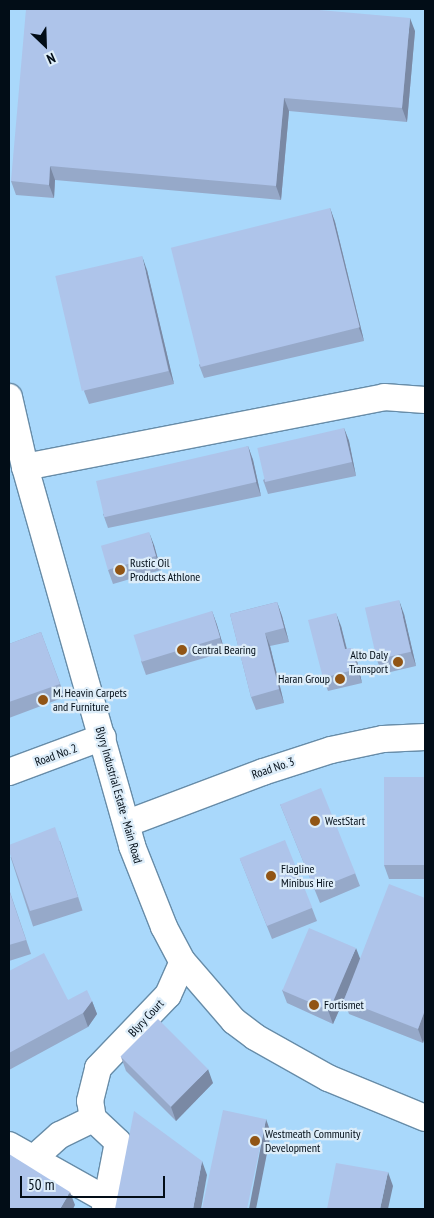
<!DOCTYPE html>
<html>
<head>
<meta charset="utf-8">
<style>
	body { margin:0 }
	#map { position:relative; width:434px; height:1218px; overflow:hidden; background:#c2e2fa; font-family:"PT Sans Narrow",sans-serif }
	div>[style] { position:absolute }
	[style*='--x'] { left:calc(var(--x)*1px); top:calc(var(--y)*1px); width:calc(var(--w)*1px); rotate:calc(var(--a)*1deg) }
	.built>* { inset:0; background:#a9d8fb; transform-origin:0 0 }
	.roads { filter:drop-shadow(1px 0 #678ca8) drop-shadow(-1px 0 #678ca8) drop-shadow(0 1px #678ca8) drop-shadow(0 -1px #678ca8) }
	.minor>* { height:26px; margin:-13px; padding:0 13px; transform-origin:13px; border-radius:13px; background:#fff }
	.wall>* { inset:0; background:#96a9c9; transform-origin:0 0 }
	.shaded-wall>* { inset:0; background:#7a89a4 }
	.building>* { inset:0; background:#aec4ea; transform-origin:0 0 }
	.dots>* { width:14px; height:14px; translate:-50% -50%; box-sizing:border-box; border:2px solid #ddedf9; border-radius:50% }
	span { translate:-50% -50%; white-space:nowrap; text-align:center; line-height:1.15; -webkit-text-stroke:4.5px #ddedf9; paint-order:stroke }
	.poi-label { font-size:12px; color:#020d17 }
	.left { translate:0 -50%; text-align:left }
	.right { translate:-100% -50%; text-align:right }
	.street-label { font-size:12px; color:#020d17 }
	.frame { position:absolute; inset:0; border:10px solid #020d17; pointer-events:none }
	.north { position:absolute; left:20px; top:20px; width:50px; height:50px; -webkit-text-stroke:4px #ddedf9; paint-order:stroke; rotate:156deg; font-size:14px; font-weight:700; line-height:20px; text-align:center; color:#020d17 }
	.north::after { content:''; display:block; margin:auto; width:18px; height:22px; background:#020d17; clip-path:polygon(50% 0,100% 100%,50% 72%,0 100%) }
	.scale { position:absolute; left:20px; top:1176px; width:145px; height:22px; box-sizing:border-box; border:2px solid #020d17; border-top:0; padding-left:6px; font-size:15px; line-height:18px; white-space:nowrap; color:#020d17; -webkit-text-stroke:4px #ddedf9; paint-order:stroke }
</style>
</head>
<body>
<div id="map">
	<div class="built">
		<div style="left:9px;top:9px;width:416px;height:1200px"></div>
	</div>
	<div class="roads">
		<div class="minor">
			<div style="--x:9;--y:397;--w:72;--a:77.1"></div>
			<div style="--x:25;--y:467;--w:394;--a:74.2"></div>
			<div style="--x:132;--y:846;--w:87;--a:68.4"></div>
			<div style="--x:164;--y:927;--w:40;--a:62"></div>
			<div style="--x:183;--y:962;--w:78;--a:49.2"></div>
			<div style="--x:234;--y:1021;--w:26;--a:37"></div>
			<div style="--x:255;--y:1037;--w:84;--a:29.3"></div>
			<div style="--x:328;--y:1078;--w:105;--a:22.4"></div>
			<div style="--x:25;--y:467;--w:366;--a:-11"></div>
			<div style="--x:384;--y:397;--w:41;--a:4.2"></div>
			<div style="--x:9;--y:772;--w:100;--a:-20.4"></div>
			<div style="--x:128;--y:823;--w:144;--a:-20.7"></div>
			<div style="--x:263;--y:772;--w:71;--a:-17.9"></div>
			<div style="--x:331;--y:750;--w:53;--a:-11.9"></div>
			<div style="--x:383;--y:739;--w:42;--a:-2.7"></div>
			<div style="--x:9;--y:1145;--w:112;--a:29.3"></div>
			<div style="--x:33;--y:1159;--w:36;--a:-42"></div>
			<div style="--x:60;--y:1135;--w:37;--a:-26"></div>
			<div style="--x:105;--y:1209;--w:68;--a:-79"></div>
			<div style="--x:118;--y:1142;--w:34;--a:-137"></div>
			<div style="--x:93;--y:1119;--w:18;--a:-99"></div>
			<div style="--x:90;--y:1101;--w:34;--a:-76"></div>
			<div style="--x:98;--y:1068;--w:101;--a:-46.2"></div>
			<div style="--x:168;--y:995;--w:36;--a:-66"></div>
		</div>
	</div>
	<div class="wall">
		<div style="clip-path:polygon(415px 31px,407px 122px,289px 111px,281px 200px,55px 180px,54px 198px,16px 195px,11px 181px)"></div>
		<div style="clip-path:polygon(330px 208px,335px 222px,364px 341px,204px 378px,199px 365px)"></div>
		<div style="clip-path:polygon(147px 270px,174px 384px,89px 404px,84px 391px)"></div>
		<div style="clip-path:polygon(344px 428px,349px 441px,356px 476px,268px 494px,263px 480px)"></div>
		<div style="clip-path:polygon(248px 446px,253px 460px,261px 496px,108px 528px,103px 514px)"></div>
		<div style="clip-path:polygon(154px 545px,161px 570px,113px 584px,108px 570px)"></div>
		<div style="clip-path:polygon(277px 602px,282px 616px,289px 642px,270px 646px,284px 703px,256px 710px,251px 697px,230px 614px)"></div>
		<div style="clip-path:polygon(212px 611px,217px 625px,225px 652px,146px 675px,141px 661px)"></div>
		<div style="clip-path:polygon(404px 614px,416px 666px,382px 674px,377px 660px)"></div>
		<div style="clip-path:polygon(341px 626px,347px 649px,352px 648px,357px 661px,362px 683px,328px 691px,323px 678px)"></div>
		<div style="clip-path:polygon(41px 632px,65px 697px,9px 718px,9px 644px)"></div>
		<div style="clip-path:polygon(425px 777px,425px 879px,389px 879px,384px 865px)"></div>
		<div style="clip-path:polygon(280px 804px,355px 873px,360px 886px,320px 903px)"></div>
		<div style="left:60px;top:841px;width:73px;height:52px;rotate:72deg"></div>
		<div style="clip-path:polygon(240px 859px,312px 908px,317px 921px,272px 939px)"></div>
		<div style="clip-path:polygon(9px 889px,31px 954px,9px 961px)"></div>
		<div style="clip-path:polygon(425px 898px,425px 1036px,423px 1043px,349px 1014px,344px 1000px,349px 988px,333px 1024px,287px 1003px,282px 990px,360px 959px)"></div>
		<div style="clip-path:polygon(9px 971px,68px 1000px,92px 1001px,97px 1014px,88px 1027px,9px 1070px)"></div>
		<div style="clip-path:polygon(121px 1057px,213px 1083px,176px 1121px,126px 1071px)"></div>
	</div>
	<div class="shaded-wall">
		<div style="clip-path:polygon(410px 18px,415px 31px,407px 122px,402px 108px)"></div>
		<div style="clip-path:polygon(284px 98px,289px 111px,281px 200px,276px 186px)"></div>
		<div style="clip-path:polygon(50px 166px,55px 180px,54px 198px,49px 185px)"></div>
		<div style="clip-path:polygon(330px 208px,335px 222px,364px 341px,359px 328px)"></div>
		<div style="clip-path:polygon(142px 256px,147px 270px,174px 384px,169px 371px)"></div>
		<div style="clip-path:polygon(344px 428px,349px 441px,356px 476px,352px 462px)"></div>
		<div style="clip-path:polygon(248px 446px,253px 460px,261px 496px,256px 482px)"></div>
		<div style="clip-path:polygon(149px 532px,154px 545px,161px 570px,156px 556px)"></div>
		<div style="clip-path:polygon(399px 600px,404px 614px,416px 666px,411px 652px)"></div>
		<div style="clip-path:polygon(277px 602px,282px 616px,289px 642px,284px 628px)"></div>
		<div style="clip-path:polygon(212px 611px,217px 625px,225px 652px,220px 638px)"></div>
		<div style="clip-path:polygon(336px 613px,341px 626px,350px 663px,345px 649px)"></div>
		<div style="clip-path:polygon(265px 633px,270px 646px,284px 703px,279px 689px)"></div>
		<div style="clip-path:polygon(352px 648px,357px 661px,362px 683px,357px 669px)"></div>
		<div style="clip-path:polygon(356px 948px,361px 961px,333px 1024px,328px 1010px)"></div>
		<div style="clip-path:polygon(92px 1001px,97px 1014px,88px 1027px,83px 1013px)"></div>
		<div style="clip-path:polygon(425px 1010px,425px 1036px,423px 1043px,418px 1029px)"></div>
		<div style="clip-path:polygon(208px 1069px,213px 1083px,176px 1121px,171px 1107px)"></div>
		<div style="clip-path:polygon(266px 1119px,271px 1133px,256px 1209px,249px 1209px)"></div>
		<div style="clip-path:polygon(202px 1161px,207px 1175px,201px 1209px,193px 1209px)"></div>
		<div style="clip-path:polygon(388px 1172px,393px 1186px,388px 1209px,380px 1209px)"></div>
		<div style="clip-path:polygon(70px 1192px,75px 1205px,73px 1209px,60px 1209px)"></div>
	</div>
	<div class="building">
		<div style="clip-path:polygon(26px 9px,308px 9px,410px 18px,402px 108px,284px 98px,276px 186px,50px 166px,49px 185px,11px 181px)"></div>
		<div style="left:330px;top:208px;width:123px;height:164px;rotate:76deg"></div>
		<div style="left:142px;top:256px;width:118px;height:89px;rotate:77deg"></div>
		<div style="left:344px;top:428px;width:35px;height:89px;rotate:77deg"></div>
		<div style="left:248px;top:446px;width:37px;height:156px;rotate:77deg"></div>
		<div style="left:149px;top:532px;width:25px;height:50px;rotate:74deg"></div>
		<div style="left:399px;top:600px;width:53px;height:35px;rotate:77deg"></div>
		<div style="clip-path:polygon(277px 602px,284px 628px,265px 633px,279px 689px,251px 697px,230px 614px)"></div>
		<div style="left:212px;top:611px;width:28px;height:82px;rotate:73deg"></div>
		<div style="clip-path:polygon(336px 613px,345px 649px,352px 648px,357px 669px,323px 678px,308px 620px)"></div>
		<div style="clip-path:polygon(41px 632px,60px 684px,9px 702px,9px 644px)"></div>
		<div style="left:384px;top:777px;width:41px;height:88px"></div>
		<div style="left:321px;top:788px;width:92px;height:44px;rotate:68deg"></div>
		<div style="clip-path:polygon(55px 827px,78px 897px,30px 911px,9px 851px,9px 845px)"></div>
		<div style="left:285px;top:840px;width:73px;height:49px;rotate:68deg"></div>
		<div style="clip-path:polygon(389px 884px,425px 898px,425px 1010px,418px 1029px,344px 1000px)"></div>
		<div style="clip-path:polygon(9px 890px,26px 940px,9px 945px)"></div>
		<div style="left:309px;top:928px;width:51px;height:68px;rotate:23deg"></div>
		<div style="clip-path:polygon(44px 953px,68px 1000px,87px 990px,92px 1001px,83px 1013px,9px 1053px,9px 971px)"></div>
		<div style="left:158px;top:1019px;width:71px;height:53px;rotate:45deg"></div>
		<div style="left:223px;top:1110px;width:44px;height:101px;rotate:12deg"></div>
		<div style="clip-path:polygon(134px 1111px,202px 1161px,193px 1209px,115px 1209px)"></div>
		<div style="clip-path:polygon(9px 1154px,70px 1192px,60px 1209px,9px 1209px)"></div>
		<div style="clip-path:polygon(336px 1163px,388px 1172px,380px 1209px,327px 1209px)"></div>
	</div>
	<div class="dots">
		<div style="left:120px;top:570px;background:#915515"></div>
		<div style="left:182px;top:650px;background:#915515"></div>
		<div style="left:398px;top:662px;background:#915515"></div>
		<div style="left:340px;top:679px;background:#915515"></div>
		<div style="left:43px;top:700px;background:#915515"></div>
		<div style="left:315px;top:821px;background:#915515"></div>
		<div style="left:271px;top:876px;background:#915515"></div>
		<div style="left:314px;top:1005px;background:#915515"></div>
		<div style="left:255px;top:1141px;background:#915515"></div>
	</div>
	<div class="poi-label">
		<span class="left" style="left:130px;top:570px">Rustic Oil<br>Products Athlone</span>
		<span class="left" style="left:192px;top:650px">Central Bearing</span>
		<span class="right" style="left:388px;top:662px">Alto Daly<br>Transport</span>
		<span class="right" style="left:330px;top:679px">Haran Group</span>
		<span class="left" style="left:53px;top:700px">M. Heavin Carpets<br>and Furniture</span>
		<span class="left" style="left:325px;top:821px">WestStart</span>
		<span class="left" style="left:281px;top:876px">Flagline<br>Minibus Hire</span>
		<span class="left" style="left:324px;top:1005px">Fortismet</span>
		<span class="left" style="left:265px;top:1141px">Westmeath Community<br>Development</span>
	</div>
	<div class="street-label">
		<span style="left:56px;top:755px;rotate:-20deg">Road No. 2</span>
		<span style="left:273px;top:768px;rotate:-19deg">Road No. 3</span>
		<span style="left:119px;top:795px;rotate:74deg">Blyry Industrial Estate - Main Road</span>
		<span style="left:146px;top:1018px;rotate:-47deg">Blyry Court</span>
	</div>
	<div class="frame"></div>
	<div class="north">N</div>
	<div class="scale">50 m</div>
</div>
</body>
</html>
